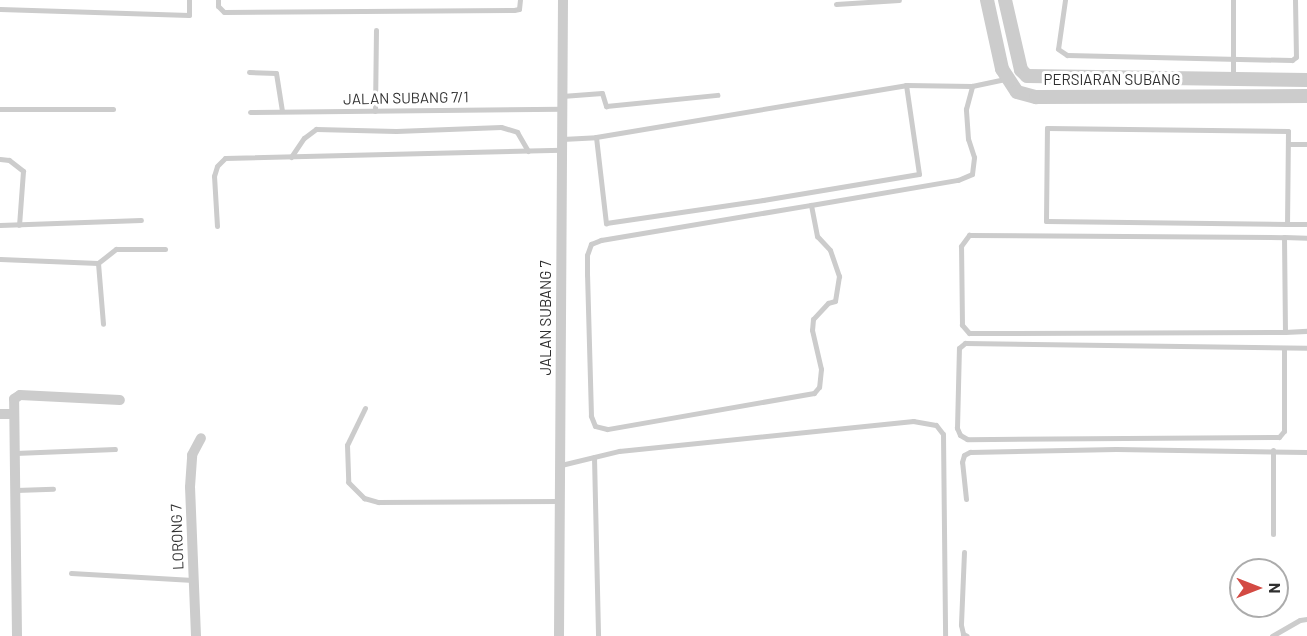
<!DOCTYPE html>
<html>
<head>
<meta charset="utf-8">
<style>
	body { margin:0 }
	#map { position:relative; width:1307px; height:636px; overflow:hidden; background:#fff; font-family:Barlow,sans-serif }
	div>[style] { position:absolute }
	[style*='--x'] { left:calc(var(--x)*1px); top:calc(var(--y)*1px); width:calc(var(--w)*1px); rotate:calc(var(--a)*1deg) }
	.service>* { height:5px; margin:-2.5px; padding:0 2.5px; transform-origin:2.5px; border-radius:2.5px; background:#ccc }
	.minor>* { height:10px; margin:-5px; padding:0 5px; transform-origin:5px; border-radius:5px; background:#ccc }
	.tertiary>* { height:14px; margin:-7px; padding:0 7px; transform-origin:7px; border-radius:7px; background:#ccc }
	span { translate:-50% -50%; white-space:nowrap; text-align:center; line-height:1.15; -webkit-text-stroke:6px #fff; paint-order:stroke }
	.street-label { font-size:15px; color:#2f2f2f }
	.north { position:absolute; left:1229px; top:558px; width:60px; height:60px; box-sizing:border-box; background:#fff; border:2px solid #acacac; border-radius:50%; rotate:90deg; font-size:16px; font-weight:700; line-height:24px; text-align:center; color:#2f2f2f }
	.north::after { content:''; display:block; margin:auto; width:21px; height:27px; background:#d34a43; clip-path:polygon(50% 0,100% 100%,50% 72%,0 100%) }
</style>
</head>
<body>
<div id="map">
	<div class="service">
		<div style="--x:218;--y:0;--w:6;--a:90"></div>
		<div style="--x:218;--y:6;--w:8;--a:45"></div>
		<div style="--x:224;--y:12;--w:290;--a:-0.4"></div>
		<div style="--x:514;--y:10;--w:5;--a:-11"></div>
		<div style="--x:519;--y:9;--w:9;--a:-84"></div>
		<div style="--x:1065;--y:0;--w:49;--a:98.1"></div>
		<div style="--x:1058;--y:49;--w:11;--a:34"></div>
		<div style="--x:1067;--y:55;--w:225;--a:1.3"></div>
		<div style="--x:1292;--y:60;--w:5;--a:-37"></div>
		<div style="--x:1296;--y:57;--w:57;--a:-91"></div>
		<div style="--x:836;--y:4;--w:63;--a:-3.6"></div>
		<div style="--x:0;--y:9;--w:189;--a:1.8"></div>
		<div style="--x:189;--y:15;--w:15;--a:-90"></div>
		<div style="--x:249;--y:72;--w:27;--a:2"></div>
		<div style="--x:276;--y:73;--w:38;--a:81"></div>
		<div style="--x:1233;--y:77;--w:77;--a:-90"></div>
		<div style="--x:562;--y:96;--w:40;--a:-4.3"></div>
		<div style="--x:602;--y:93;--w:14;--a:73"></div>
		<div style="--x:606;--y:106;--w:112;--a:-5.7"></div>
		<div style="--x:0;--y:109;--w:113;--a:0"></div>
		<div style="--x:375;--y:111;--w:81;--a:-89.3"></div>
		<div style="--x:250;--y:112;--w:312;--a:-0.6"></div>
		<div style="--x:1047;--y:128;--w:241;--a:0.7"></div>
		<div style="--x:1288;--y:131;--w:93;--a:90.6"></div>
		<div style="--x:1287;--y:224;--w:241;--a:-179.3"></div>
		<div style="--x:1046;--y:221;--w:93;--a:-89.4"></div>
		<div style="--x:596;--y:137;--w:87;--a:83.4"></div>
		<div style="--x:606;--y:223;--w:159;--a:-8.3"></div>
		<div style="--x:763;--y:200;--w:158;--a:-9.5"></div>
		<div style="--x:919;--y:174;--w:90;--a:-98.3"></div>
		<div style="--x:562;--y:139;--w:34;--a:-3"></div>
		<div style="--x:596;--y:137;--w:314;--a:-9.5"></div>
		<div style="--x:906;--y:85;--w:66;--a:0.9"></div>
		<div style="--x:972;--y:86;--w:35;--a:-12"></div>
		<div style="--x:1289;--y:144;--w:18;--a:0"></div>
		<div style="--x:291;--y:157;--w:23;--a:-56"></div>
		<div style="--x:304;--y:138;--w:15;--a:-37"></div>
		<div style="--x:316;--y:129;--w:80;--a:1.4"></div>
		<div style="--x:396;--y:131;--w:105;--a:-2.2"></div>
		<div style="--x:501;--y:127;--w:17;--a:17"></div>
		<div style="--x:517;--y:132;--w:22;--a:60"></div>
		<div style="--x:0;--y:159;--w:9;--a:6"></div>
		<div style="--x:9;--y:160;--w:18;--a:38"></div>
		<div style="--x:23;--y:171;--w:54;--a:94.2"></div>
		<div style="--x:811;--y:205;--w:32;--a:79"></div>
		<div style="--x:817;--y:236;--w:19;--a:47"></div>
		<div style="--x:830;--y:250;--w:28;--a:71"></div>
		<div style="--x:839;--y:276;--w:25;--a:99"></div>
		<div style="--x:835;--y:301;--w:7;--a:164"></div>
		<div style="--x:828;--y:303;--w:22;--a:133"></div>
		<div style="--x:813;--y:319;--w:11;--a:95"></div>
		<div style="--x:812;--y:330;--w:40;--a:77"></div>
		<div style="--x:821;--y:369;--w:18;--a:96"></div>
		<div style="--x:819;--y:387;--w:8;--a:130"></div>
		<div style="--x:814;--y:393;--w:210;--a:170.1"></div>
		<div style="--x:607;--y:429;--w:12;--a:-166"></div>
		<div style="--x:595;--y:426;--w:11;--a:-112"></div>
		<div style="--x:591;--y:416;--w:141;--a:-91.6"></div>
		<div style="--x:587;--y:275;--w:20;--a:-90"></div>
		<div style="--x:587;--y:255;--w:12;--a:-70"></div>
		<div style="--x:591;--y:244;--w:11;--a:-22"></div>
		<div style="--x:601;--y:240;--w:213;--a:-9.5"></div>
		<div style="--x:811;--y:205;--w:149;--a:-9.7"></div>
		<div style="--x:958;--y:180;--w:15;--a:-23"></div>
		<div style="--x:972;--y:174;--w:17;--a:-83"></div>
		<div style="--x:974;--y:157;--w:19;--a:-108"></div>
		<div style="--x:968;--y:139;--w:30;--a:-94"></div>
		<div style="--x:966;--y:109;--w:24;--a:-75"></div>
		<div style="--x:1287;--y:224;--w:20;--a:0"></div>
		<div style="--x:0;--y:225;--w:141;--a:-2"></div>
		<div style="--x:217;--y:226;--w:50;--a:-93.4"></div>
		<div style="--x:214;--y:176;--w:10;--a:-73"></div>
		<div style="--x:217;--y:166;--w:11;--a:-45"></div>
		<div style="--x:225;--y:158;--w:337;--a:-1.4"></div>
		<div style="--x:1284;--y:237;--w:95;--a:89.4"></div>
		<div style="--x:1285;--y:332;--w:316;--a:179.8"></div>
		<div style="--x:969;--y:333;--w:11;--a:-131"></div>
		<div style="--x:962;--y:325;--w:79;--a:-90.7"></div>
		<div style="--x:961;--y:246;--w:14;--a:-54"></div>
		<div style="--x:969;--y:235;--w:315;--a:0.4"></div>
		<div style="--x:1284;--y:237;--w:23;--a:2"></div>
		<div style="--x:0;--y:259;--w:98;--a:2.3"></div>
		<div style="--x:98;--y:263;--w:23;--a:-38"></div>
		<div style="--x:116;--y:249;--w:49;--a:0"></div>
		<div style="--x:98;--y:263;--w:61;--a:85.3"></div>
		<div style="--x:1285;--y:332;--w:22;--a:-3"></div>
		<div style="--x:1284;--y:348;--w:83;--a:90"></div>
		<div style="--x:1284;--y:431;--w:8;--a:130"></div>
		<div style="--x:1279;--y:437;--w:312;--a:179.6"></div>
		<div style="--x:967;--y:439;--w:8;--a:-150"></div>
		<div style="--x:960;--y:435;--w:8;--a:-113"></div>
		<div style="--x:957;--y:428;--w:80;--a:-88.6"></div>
		<div style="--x:959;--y:348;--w:8;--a:-40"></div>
		<div style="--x:965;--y:343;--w:342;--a:0.8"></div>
		<div style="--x:365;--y:408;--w:41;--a:115.9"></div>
		<div style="--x:347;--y:445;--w:37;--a:88"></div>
		<div style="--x:348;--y:482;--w:23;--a:45"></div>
		<div style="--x:364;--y:498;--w:15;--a:16"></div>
		<div style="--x:378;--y:502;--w:181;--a:-0.3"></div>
		<div style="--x:1273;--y:450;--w:84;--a:90"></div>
		<div style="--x:15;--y:453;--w:100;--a:-2.3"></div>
		<div style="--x:594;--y:457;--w:179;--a:88.7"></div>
		<div style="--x:561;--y:465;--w:60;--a:-13.6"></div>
		<div style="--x:619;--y:451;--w:296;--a:-5.8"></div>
		<div style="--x:913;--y:421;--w:23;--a:10"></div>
		<div style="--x:936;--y:425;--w:11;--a:52"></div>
		<div style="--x:943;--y:434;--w:202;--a:89.4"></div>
		<div style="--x:16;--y:490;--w:37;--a:-2"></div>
		<div style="--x:966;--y:499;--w:37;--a:-96"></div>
		<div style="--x:962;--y:462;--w:7;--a:-74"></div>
		<div style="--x:964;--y:455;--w:7;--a:-27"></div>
		<div style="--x:970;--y:452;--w:146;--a:-1.2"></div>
		<div style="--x:1116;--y:449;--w:191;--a:0.9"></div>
		<div style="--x:964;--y:552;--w:73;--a:92.4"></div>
		<div style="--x:961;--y:625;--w:9;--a:77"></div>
		<div style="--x:963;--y:634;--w:4;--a:27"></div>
		<div style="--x:71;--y:573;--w:122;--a:3.3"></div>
		<div style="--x:1272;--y:636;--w:32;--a:-30"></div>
		<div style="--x:1300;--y:620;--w:7;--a:-8"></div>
	</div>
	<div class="minor">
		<div style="--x:0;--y:414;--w:13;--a:0"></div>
		<div style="--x:17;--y:636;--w:237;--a:-90.7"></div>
		<div style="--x:14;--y:399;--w:7;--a:-34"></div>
		<div style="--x:20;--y:395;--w:100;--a:2.9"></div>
		<div style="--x:196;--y:636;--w:149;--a:-92.3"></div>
		<div style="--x:190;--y:487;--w:32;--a:-86"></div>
		<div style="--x:192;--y:455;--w:19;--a:-62"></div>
		<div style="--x:559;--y:636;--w:636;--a:-89.64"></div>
	</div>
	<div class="tertiary">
		<div style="--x:987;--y:0;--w:71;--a:77.7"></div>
		<div style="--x:1002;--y:69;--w:27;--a:57"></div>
		<div style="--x:1017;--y:92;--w:20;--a:15"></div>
		<div style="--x:1036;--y:97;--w:271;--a:-0.2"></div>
		<div style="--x:1005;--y:0;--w:72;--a:77.1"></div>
		<div style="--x:1021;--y:70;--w:8;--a:45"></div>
		<div style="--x:1027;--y:76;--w:280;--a:0.8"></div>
	</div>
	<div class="street-label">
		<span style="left:1112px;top:80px">PERSIARAN SUBANG</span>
		<span style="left:406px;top:98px;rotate:-1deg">JALAN SUBANG 7/1</span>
		<span style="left:546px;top:318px;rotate:-90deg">JALAN SUBANG 7</span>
		<span style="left:177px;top:537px;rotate:-92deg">LORONG 7</span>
	</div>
	<div class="north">N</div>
</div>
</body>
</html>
